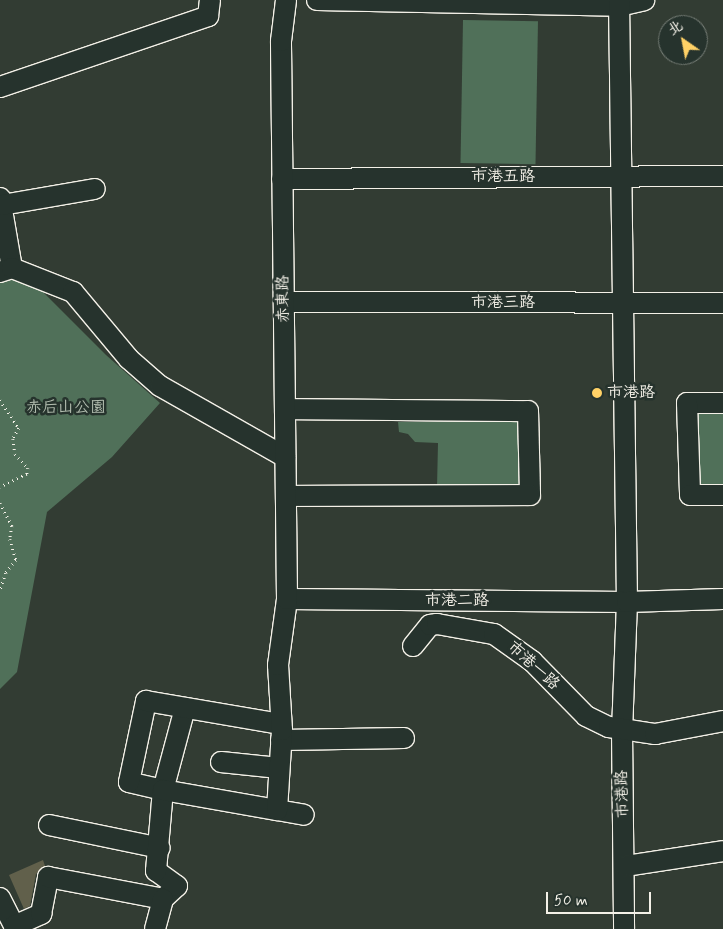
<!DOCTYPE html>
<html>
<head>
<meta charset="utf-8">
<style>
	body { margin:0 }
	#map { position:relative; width:723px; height:929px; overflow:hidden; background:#323c33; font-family:Mynerve,"LXGW WenKai TC",sans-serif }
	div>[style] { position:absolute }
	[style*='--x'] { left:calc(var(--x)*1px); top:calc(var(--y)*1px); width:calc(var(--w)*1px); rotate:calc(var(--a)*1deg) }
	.green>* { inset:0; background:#507059; transform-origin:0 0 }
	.building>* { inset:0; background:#61604b }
	.path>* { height:2.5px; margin-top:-1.25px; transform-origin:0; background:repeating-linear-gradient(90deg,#f4f1e8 0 1px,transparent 0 5px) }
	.roads { filter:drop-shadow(1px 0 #f4f1e8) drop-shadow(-1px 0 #f4f1e8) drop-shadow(0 1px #f4f1e8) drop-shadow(0 -1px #f4f1e8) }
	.minor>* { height:20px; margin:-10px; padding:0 10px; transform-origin:10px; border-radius:10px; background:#26332d }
	.dots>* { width:14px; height:14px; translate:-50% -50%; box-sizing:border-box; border:2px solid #26332d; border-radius:50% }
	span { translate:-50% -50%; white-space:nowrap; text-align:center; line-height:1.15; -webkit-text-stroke:5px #26332d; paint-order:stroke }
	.street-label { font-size:16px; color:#f4f1e8 }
	.poi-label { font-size:16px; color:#f4f1e8 }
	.left { translate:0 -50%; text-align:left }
	.park-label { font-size:16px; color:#b2bdaf }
	.north { position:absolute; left:658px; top:15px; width:50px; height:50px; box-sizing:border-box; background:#26332d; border:1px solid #787f78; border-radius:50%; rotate:327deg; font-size:14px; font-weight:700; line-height:20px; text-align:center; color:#f4f1e8 }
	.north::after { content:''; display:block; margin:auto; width:18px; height:22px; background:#ffd166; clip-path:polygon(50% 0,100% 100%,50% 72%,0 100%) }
	.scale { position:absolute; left:546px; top:892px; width:105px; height:22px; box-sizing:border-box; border:2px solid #f4f1e8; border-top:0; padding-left:6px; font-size:15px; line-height:18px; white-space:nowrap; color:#f4f1e8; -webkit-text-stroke:4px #26332d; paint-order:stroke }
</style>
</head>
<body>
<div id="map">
	<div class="green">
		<div style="left:463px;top:20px;width:75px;height:143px;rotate:1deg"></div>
		<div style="clip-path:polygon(0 272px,40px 289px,106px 355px,160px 403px,112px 457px,47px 512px,17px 672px,0 689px)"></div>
		<div style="left:693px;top:409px;width:30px;height:82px"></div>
		<div style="clip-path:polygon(521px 421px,521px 488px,437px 487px,438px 443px,415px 442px,408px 434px,399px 432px,398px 422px)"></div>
	</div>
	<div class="building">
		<div style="clip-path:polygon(43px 860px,45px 866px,36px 874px,30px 906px,24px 909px,9px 875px)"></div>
	</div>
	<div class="path">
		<div style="--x:0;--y:400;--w:34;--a:56"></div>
		<div style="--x:19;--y:428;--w:13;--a:119"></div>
		<div style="--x:13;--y:439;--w:15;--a:82"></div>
		<div style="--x:15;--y:454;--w:19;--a:47"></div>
		<div style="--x:28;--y:468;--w:6;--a:99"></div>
		<div style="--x:27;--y:474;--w:30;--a:154"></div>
		<div style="--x:0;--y:503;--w:26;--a:62"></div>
		<div style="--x:12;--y:526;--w:13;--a:99"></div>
		<div style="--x:10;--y:539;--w:22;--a:74"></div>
		<div style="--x:16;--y:560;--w:16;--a:128"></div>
		<div style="--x:6;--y:573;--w:18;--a:109"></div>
	</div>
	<div class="roads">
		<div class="minor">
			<div style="--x:317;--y:0;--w:302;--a:1.1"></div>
			<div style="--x:619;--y:6;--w:26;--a:-13"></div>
			<div style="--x:619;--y:0;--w:602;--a:89.24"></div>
			<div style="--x:627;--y:602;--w:128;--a:92.2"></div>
			<div style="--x:622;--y:730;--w:199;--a:89.4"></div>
			<div style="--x:0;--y:87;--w:220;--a:-18.8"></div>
			<div style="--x:208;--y:16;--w:16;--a:-83"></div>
			<div style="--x:282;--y:179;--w:441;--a:-0.4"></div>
			<div style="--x:0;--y:198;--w:71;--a:80.3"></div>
			<div style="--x:12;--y:268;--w:13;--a:162"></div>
			<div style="--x:2;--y:205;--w:94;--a:-9.8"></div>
			<div style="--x:12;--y:268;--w:66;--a:21.5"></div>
			<div style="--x:73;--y:292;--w:87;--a:50.1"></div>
			<div style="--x:129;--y:359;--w:41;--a:41.1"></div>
			<div style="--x:160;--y:386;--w:144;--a:29.6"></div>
			<div style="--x:284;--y:302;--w:439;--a:0.1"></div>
			<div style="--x:723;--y:403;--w:36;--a:180"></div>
			<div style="--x:687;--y:403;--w:92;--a:88.1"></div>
			<div style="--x:690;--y:495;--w:33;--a:0"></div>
			<div style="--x:285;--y:409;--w:243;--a:0.5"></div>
			<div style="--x:528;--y:411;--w:84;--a:88.6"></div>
			<div style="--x:530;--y:495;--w:244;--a:179.8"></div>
			<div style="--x:287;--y:599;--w:340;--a:0.5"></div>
			<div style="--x:627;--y:602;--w:96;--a:-1.8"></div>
			<div style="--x:413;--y:646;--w:27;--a:-51"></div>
			<div style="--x:430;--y:625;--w:7;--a:-8"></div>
			<div style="--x:437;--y:624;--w:58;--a:10"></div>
			<div style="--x:494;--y:634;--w:47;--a:35.4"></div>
			<div style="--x:532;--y:661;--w:77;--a:45.5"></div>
			<div style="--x:586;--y:716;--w:25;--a:26"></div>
			<div style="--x:609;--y:727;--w:47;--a:8.7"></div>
			<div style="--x:655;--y:734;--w:69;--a:-10.8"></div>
			<div style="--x:185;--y:708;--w:85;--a:105"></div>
			<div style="--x:163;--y:790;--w:35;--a:-167"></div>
			<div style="--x:129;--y:782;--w:83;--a:-78.1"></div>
			<div style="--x:146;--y:701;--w:137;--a:9.7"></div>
			<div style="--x:281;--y:740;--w:123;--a:-0.9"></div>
			<div style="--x:221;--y:762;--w:58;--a:5.9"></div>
			<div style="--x:277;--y:810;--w:27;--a:10"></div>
			<div style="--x:49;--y:825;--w:113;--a:11.7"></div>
			<div style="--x:625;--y:866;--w:99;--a:-8.7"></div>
			<div style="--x:0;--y:898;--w:35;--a:63"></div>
			<div style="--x:163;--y:899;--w:19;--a:-43"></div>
			<div style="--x:177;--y:886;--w:26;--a:-144"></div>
			<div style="--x:156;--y:871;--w:81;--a:-85.1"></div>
			<div style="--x:163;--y:790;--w:116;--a:10"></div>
			<div style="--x:277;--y:810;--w:80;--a:-86.4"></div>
			<div style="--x:282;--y:730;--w:65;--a:-93.5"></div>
			<div style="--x:278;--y:665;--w:67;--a:-82.2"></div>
			<div style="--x:287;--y:599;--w:558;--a:-90.62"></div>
			<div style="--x:281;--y:41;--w:41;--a:-83"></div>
			<div style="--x:14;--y:926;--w:30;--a:-24"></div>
			<div style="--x:41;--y:914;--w:38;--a:-79"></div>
			<div style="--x:48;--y:877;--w:117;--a:10.8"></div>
			<div style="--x:155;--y:929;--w:31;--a:-75"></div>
		</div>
	</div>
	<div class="dots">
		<div style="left:597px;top:393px;background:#ffd166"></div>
	</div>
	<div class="street-label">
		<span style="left:503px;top:177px">市港五路</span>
		<span style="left:284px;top:299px;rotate:-91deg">赤東路</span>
		<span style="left:503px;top:303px">市港三路</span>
		<span style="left:457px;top:601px">市港二路</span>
		<span style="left:533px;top:666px;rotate:42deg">市港一路</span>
		<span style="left:623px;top:794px;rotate:-92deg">市港路</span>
	</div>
	<div class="poi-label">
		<span class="left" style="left:607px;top:393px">市港路</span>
	</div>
	<div class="park-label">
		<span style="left:66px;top:408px">赤后山公園</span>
	</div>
	<div class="north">北</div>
	<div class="scale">50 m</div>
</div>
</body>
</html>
